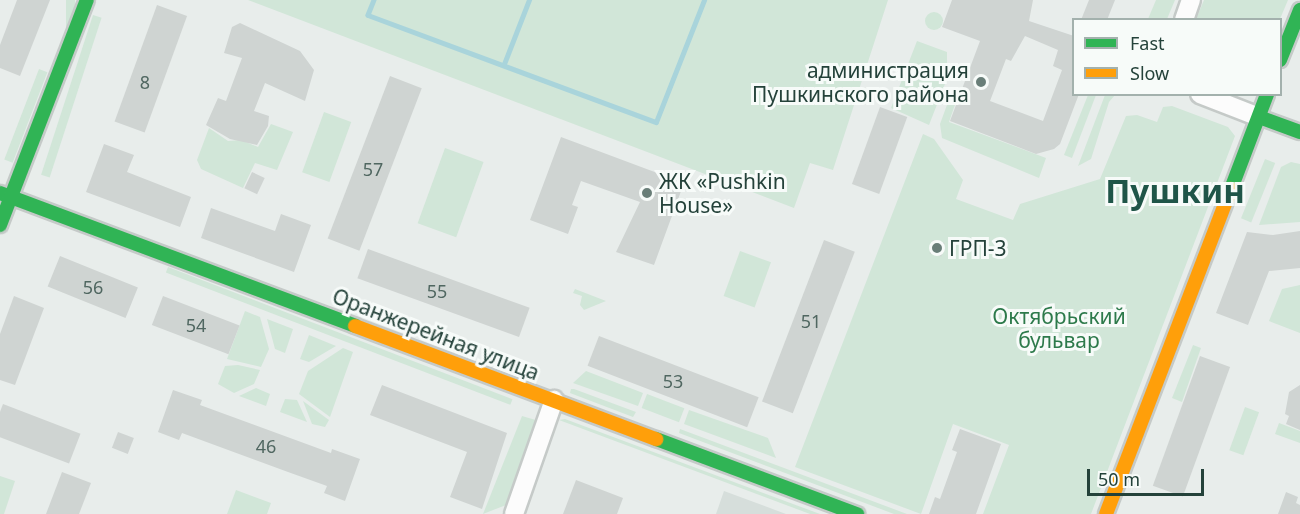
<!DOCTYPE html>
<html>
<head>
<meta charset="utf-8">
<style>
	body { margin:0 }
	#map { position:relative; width:1300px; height:514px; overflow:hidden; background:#e8edeb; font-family:"Noto Sans",sans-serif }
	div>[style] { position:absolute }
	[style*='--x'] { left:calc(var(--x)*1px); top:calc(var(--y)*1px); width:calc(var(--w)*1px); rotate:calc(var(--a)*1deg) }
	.built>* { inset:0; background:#d6dedb }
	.green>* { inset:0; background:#d1e6d8; transform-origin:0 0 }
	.round { border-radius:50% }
	.stream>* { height:4.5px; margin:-2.25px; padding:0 2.25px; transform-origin:2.25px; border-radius:2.25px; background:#a9d4db }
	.building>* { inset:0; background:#cfd4d2; transform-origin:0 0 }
	.roads { filter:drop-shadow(2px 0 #c5cac8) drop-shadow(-2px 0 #c5cac8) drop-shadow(0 2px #c5cac8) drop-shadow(0 -2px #c5cac8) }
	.street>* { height:18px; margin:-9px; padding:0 9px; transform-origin:9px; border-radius:9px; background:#fcfcfc }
	.fast>* { height:14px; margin:-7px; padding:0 7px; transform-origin:7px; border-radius:7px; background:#30b455 }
	.slow>* { height:14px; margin:-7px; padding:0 7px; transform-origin:7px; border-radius:7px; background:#ff9f0a }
	.dots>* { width:16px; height:16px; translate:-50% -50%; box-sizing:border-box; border:3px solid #f7fbf9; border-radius:50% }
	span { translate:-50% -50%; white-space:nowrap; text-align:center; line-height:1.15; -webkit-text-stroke:6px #f7fbf9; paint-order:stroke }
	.number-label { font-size:18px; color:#506761 }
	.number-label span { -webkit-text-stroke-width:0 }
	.poi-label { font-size:21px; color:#24423a }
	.right { translate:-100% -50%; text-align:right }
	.left { translate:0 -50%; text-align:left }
	.park-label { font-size:21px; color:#2d7a4b }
	.street-label { font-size:21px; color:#24423a }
	.town-label { font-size:33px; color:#1f5548; font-weight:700 }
	.legend { position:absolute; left:1072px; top:18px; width:210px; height:78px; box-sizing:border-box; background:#f7fbf9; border:2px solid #a3b1ad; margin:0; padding:8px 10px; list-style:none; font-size:18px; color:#24423a }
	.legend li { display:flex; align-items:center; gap:12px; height:30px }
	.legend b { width:30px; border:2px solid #a3b1ad }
	.scale { position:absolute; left:1087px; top:469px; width:117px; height:27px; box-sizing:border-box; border:3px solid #24423a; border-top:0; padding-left:8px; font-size:18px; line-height:21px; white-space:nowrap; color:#24423a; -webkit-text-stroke:4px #f7fbf9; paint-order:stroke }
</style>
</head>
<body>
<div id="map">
	<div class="built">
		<div style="clip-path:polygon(724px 491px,786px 514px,716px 514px)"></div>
	</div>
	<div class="green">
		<div style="left:66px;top:0;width:9px;height:39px"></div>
		<div style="clip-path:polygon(248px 0,888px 0,833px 170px,810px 163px,794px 208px)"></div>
		<div style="clip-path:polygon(1156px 0,1175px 0,1167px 19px,1148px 19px)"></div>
		<div style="clip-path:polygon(1204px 0,1288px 0,1280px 19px,1196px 19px)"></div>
		<div class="round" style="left:925px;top:12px;width:18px;height:18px"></div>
		<div style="left:93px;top:15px;width:9px;height:168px;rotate:18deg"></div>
		<div style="clip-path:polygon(917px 41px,947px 52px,947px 64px,952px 66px,929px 125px,891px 108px)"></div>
		<div style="left:39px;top:69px;width:9px;height:97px;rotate:21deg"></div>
		<div style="clip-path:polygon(951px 94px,958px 96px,949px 122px,1046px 158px,1039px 178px,942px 138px,940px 124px)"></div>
		<div style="clip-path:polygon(1088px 95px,1096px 95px,1072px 158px,1064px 155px)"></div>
		<div style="clip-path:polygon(1105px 95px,1115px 95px,1109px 102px,1091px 159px,1078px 166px)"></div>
		<div style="clip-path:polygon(1172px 106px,1228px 127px,1235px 136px,1091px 514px,983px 514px,1009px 445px,953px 424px,921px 514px,795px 467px,923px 134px,934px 139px,963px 180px,956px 199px,1013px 220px,1020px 204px,1100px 179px,1126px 116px,1137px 115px,1157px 122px,1163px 107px)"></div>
		<div style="left:324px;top:112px;width:29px;height:64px;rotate:20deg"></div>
		<div style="clip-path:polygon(271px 124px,293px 132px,277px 170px,255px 163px,243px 188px,201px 169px,197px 160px,209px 128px,228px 141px,241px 140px,258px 147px)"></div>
		<div style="left:445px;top:148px;width:41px;height:80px;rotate:20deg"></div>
		<div style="left:1265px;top:159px;width:11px;height:64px;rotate:22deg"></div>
		<div style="clip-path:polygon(1291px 162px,1300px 164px,1300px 222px,1259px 225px,1281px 167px)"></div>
		<div style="left:740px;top:251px;width:33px;height:48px;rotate:20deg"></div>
		<div style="left:168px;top:267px;width:369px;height:6px;rotate:21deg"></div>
		<div style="clip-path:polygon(1300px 285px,1300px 333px,1269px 321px,1282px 289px)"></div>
		<div style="clip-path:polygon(575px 289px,606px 301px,584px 310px,580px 305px,582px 296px,573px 293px)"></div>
		<div style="clip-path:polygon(245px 311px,260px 317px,269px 349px,261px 367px,227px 359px)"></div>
		<div style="clip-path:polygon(267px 319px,293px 329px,285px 353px,275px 349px)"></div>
		<div style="clip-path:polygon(309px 335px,336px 346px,309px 362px,300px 359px)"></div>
		<div style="clip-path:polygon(1193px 345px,1201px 348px,1182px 402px,1172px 398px)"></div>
		<div style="clip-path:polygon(343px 348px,353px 352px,330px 417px,299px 394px,308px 371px)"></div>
		<div style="clip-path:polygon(238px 365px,260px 370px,254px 384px,234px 393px,218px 384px,225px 366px)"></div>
		<div style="clip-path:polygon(586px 371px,643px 393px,638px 406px,573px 383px)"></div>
		<div style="clip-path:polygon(256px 388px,270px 394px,266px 406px,239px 396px)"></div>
		<div style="clip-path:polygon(571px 389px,574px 389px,636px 412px,633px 417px,570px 393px)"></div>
		<div style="left:647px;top:394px;width:40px;height:15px;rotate:21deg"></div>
		<div style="clip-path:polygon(285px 399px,297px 400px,307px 422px,280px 412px)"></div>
		<div style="clip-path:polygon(303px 401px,329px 420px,325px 427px,312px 424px)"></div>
		<div style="left:1245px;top:407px;width:15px;height:46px;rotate:20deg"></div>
		<div style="clip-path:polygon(689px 410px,768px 438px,776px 458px,684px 424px)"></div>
		<div style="clip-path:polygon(522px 416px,539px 421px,511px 503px,483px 514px)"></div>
		<div style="clip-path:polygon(565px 419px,820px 514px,810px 514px,559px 420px)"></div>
		<div style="clip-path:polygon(1279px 423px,1300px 431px,1300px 443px,1275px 434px)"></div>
		<div style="clip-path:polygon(680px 429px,907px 514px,894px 514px,679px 433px)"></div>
		<div style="clip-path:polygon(0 476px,15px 481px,4px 514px,0 514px)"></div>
		<div style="clip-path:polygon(236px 490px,271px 503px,267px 514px,227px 514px)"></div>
	</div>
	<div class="stream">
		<div style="--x:374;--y:0;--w:16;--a:112"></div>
		<div style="--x:368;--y:15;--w:307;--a:20.4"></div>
		<div style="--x:656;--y:122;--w:131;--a:-68.5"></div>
		<div style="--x:504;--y:64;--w:69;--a:-68.7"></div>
	</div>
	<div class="building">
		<div style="clip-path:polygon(17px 0,50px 0,20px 76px,0 68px,0 45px)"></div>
		<div style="clip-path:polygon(evenodd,952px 0,1033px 0,1029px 21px,1074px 36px,1074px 94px,1079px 94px,1060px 144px,1054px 149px,1036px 154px,950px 121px,980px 41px,942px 27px,952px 0,1025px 36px,1058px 50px,1053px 66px,1062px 70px,1043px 121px,990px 101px,1006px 59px,1011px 61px,1025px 36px)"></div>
		<div style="clip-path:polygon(1089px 0,1115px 0,1107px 20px,1081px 20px)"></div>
		<div style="left:157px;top:5px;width:32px;height:124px;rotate:20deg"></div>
		<div style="clip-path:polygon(240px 23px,300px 51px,314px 70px,305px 101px,265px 83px,254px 111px,269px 116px,268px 126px,257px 145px,230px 139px,206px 125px,218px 98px,226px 101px,242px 58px,224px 53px,232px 27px)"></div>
		<div style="left:390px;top:76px;width:34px;height:174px;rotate:21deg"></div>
		<div style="left:880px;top:107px;width:29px;height:82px;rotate:20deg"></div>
		<div style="clip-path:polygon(561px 137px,684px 183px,654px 265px,616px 252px,640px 202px,581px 181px,572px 205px,578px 207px,568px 234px,530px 220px)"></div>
		<div style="clip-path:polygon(104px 144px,134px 155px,127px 172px,191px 197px,180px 227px,86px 192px)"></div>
		<div style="left:252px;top:172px;width:14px;height:18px;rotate:25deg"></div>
		<div style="clip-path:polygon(211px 208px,275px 231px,281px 214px,311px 225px,294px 272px,201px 238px)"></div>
		<div style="clip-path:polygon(1300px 231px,1300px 268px,1269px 271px,1248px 325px,1216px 313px,1247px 232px,1273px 235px)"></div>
		<div style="left:824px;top:240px;width:33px;height:173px;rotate:21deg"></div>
		<div style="left:933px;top:240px;width:12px;height:14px;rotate:14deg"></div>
		<div style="left:368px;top:249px;width:172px;height:31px;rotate:20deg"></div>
		<div style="left:60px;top:256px;width:84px;height:33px;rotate:22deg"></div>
		<div style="clip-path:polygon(14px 296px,44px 308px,15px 385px,0 380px,0 334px)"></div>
		<div style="left:163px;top:296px;width:82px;height:31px;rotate:21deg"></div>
		<div style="left:599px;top:336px;width:171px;height:32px;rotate:21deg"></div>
		<div style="left:1200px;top:356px;width:32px;height:138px;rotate:20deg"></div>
		<div style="clip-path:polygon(382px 385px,507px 433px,482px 509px,450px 497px,467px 452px,370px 415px)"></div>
		<div style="clip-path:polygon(1300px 385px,1300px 430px,1286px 424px,1289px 416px,1285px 414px,1289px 392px)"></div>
		<div style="clip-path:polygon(173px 390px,202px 400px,200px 405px,331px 453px,332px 449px,360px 459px,345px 501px,324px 493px,327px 486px,288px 472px,182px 433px,179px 440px,158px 432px)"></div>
		<div style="left:3px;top:404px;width:83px;height:32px;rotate:21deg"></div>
		<div style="clip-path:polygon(960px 429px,1001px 444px,976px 514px,929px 514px,935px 497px,940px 499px,957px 452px,952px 450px)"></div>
		<div style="left:118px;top:432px;width:17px;height:17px;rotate:21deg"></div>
		<div style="clip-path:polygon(62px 472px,91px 483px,79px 514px,46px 514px)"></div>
		<div style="clip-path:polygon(576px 480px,623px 498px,617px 514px,563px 514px)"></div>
		<div style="clip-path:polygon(1286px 492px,1298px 497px,1296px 503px,1300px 505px,1300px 514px,1278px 514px)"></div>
	</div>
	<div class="roads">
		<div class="street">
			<div style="--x:1184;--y:20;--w:21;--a:-71"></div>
			<div style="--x:1200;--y:94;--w:63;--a:21.3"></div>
			<div style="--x:514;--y:514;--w:121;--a:-70.7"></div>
		</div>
		<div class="fast">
			<div style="--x:1280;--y:60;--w:54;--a:-68.2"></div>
			<div style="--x:1259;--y:117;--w:44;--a:20.1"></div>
			<div style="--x:1231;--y:189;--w:102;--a:-69.2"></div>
			<div style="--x:0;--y:193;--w:379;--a:20.5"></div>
			<div style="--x:0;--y:225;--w:241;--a:-68.9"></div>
			<div style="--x:656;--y:439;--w:215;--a:20.5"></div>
		</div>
		<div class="slow">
			<div style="--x:355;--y:326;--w:322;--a:20.6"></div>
			<div style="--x:1106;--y:514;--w:348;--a:-69"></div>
		</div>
	</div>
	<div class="dots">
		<div style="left:981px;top:82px;background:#697e78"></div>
		<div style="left:647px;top:193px;background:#697e78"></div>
		<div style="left:937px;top:248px;background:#697e78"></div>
	</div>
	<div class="number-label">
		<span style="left:145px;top:82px">8</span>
		<span style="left:373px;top:169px">57</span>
		<span style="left:93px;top:287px">56</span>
		<span style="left:437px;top:291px">55</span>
		<span style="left:811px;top:321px">51</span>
		<span style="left:196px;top:325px">54</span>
		<span style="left:673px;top:381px">53</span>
		<span style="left:266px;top:446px">46</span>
	</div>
	<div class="poi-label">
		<span class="right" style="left:969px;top:82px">администрация<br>Пушкинского района</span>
		<span class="left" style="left:659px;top:193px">ЖК «Pushkin<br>House»</span>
		<span class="left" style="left:949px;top:248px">ГРП-3</span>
	</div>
	<div class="park-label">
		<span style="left:1059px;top:328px">Октябрьский<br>бульвар</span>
	</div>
	<div class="street-label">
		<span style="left:436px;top:334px;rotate:21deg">Оранжерейная улица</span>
	</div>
	<div class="town-label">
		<span style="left:1175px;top:191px">Пушкин</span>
	</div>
	<ul class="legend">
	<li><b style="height:8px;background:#30b455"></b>Fast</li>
	<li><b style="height:8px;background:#ff9f0a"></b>Slow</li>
	</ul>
	<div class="scale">50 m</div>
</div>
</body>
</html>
